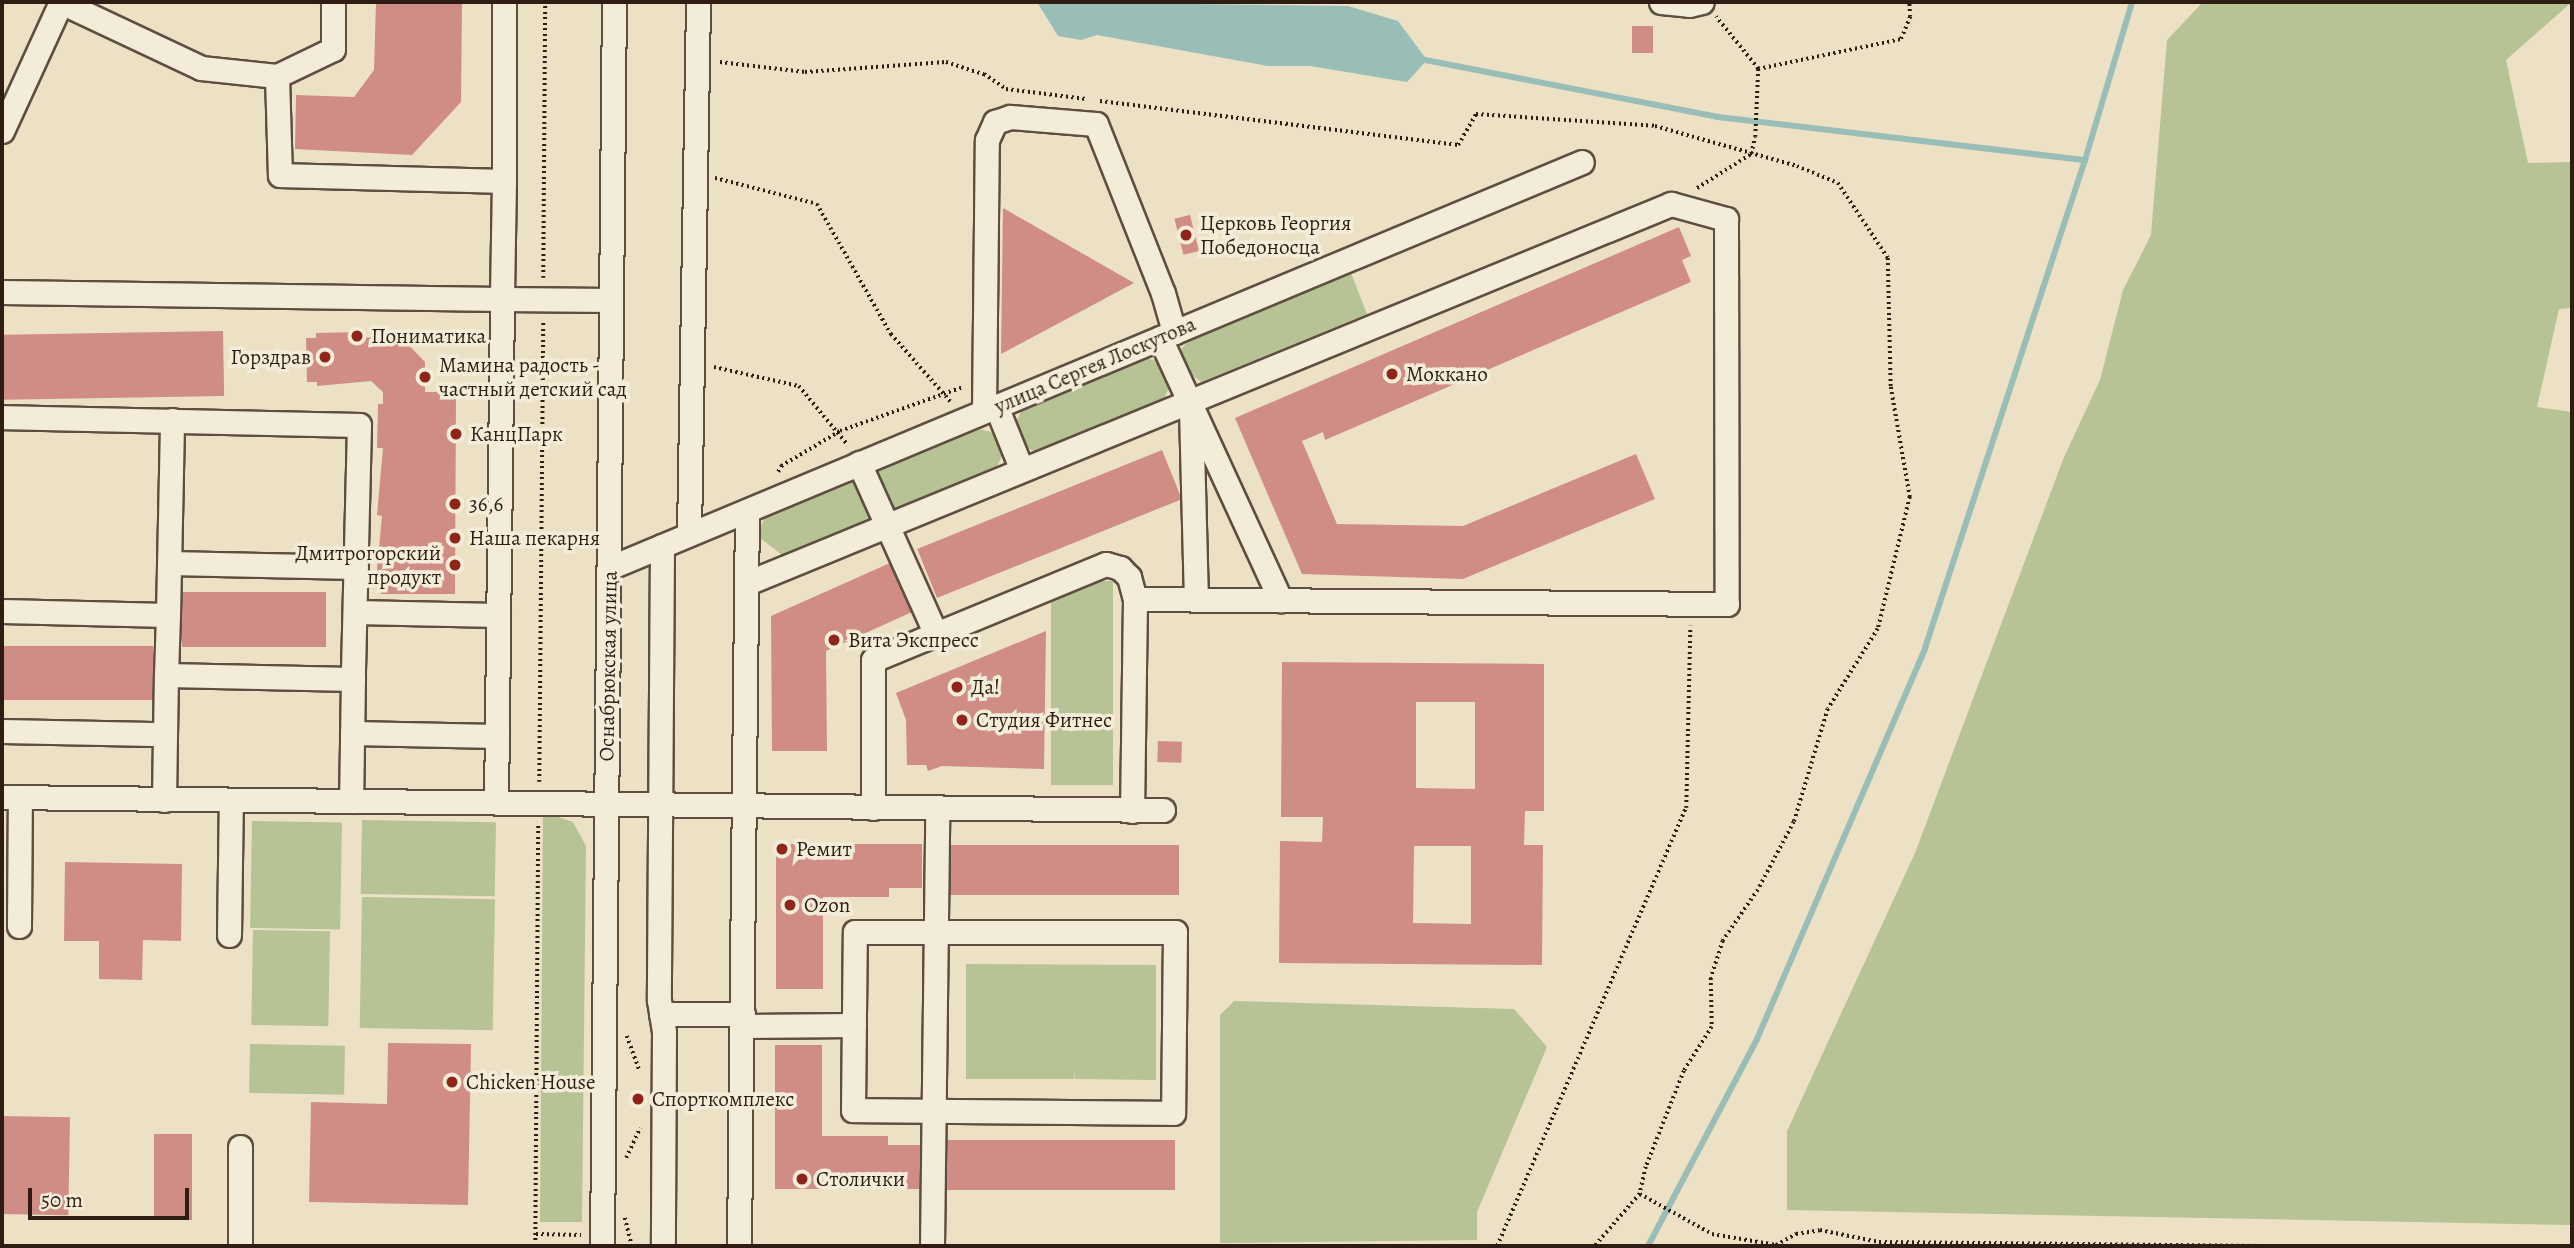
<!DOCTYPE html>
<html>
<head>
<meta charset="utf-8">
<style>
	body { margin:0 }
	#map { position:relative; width:2574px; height:1248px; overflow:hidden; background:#ece1c5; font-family:Alegreya,serif }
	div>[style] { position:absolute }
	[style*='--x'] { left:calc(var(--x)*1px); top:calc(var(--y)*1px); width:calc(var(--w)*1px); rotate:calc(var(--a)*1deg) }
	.green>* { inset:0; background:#b7c395; transform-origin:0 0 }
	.water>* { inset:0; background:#99bdb7 }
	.stream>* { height:6px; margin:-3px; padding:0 3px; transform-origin:3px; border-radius:3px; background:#99bdb7 }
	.building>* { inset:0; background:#cf8d85; transform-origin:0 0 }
	.path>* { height:3.5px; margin-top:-1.75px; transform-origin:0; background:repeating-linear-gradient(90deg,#2f1d14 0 2px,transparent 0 5.5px) }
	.roads { filter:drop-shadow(2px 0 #5e4e40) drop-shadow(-2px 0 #5e4e40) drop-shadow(0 2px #5e4e40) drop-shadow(0 -2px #5e4e40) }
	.minor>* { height:23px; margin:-11.5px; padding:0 11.5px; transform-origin:11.5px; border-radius:11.5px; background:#f3ecd9 }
	.dots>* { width:19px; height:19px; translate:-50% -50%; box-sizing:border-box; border:4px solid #f3ecd9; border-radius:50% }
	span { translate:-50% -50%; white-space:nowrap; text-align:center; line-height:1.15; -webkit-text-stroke:7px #f3ecd9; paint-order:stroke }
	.poi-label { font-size:21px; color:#2f1d14 }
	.left { translate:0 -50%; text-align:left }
	.right { translate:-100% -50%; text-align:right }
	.street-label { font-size:21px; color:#2f1d14 }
	.frame { position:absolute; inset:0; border:4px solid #2f1d14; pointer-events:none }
	.scale { position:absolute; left:28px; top:1188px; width:161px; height:32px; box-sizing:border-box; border:4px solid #2f1d14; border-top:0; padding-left:9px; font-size:21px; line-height:24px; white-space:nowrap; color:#2f1d14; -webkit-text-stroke:5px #f3ecd9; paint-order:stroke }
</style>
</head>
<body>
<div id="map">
	<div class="green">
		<div style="clip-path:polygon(2203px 2px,2572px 2px,2506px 60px,2528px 163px,2572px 162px,2572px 308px,2559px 309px,2537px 407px,2572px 412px,2572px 1225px,1787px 1210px,1787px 1131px,1915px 853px,2064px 457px,2100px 380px,2123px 290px,2151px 235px,2167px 40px)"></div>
		<div style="clip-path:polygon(1351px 273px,1367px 314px,1201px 382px,1183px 367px,1179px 351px,1190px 339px)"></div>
		<div style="clip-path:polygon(1141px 358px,1162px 361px,1171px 382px,1163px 402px,1036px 452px,1023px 446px,1014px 427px,1022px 409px)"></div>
		<div style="clip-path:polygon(975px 428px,995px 433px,1004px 451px,996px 469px,890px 512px,872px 470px)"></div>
		<div style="clip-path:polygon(857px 477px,874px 519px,782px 555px,756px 535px,766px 516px)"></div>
		<div style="left:1113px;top:581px;width:204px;height:62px;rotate:90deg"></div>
		<div style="clip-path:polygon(543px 812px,573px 822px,586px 846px,582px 1222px,540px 1222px)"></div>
		<div style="left:362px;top:820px;width:134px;height:74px;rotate:1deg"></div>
		<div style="left:252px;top:821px;width:90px;height:107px;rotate:1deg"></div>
		<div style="left:362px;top:897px;width:133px;height:131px;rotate:1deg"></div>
		<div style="left:253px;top:930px;width:77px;height:95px;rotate:1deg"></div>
		<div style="clip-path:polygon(966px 964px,1156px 965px,1156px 1080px,1075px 1079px,1074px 1071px,1074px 1079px,966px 1079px)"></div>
		<div style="clip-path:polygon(1234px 1001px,1514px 1009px,1547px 1047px,1477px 1212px,1477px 1240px,1220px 1243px,1220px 1015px)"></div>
		<div style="left:250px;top:1044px;width:95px;height:49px;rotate:1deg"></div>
	</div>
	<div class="water">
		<div style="clip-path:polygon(1037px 2px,1348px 6px,1398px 21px,1427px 60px,1407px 82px,1310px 66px,1268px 66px,1097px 35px,1081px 40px,1058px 36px)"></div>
	</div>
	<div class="stream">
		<div style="--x:1420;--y:59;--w:304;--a:11"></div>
		<div style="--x:1718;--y:117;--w:370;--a:6.7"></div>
		<div style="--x:1648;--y:1246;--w:234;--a:-62.2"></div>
		<div style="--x:1757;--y:1039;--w:426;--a:-66.7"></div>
		<div style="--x:1925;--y:648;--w:514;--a:-71.85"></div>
		<div style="--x:2085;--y:160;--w:165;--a:-73.4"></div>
	</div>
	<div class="building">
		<div style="clip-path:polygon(376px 2px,462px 2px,461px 102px,412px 155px,295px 149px,296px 95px,354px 97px,374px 70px)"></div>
		<div style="left:1632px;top:26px;width:21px;height:27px"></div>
		<div style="clip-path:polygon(1003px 208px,1031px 224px,1134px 283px,1001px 354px)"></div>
		<div style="left:1190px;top:215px;width:37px;height:16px;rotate:76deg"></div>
		<div style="clip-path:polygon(1679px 227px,1691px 256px,1682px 260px,1691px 282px,1325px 440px,1323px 432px,1302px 441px,1337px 524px,1463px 526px,1636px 454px,1655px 499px,1463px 579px,1302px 574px,1235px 418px)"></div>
		<div style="left:223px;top:331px;width:65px;height:221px;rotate:89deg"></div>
		<div style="clip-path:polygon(359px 332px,359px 338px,400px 336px,425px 362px,425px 392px,456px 392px,455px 594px,381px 594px,381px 581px,376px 581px,382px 516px,377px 515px,383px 448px,377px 448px,378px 404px,383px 404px,383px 392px,371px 381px,317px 386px,317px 382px,307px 382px,306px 338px,316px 338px,316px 333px)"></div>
		<div style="left:1162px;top:450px;width:53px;height:264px;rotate:68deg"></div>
		<div style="clip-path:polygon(890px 563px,912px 612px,826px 651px,827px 751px,772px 751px,771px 616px)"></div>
		<div style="left:182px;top:592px;width:144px;height:55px"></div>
		<div style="clip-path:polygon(1046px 631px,1044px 769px,942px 766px,928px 771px,926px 765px,907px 765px,906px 720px,896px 693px)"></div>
		<div style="left:2px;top:646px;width:151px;height:54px"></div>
		<div style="clip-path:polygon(evenodd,1282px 662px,1544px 664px,1544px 811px,1525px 811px,1524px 845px,1543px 845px,1542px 965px,1279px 963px,1280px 841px,1322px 842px,1323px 817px,1281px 817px,1282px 662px,1416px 702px,1475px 702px,1475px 789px,1416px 788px,1416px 702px,1282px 662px,1414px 846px,1471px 846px,1471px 924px,1413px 923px,1414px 846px)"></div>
		<div style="left:1158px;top:741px;width:24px;height:21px;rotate:2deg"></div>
		<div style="clip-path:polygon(776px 844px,922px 844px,922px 888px,889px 888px,889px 897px,823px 897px,823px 989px,776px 989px)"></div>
		<div style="left:948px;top:845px;width:231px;height:50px"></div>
		<div style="clip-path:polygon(65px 862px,182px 864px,181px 941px,143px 940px,142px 980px,99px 979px,99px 941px,64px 941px)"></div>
		<div style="clip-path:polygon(388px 1043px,471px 1044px,468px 1205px,309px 1202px,311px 1102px,387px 1104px)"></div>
		<div style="clip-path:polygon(775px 1045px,822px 1045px,822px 1136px,888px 1136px,888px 1145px,922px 1145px,922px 1189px,775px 1189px)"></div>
		<div style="left:2px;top:1116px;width:68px;height:98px;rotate:1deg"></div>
		<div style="left:154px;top:1134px;width:38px;height:86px"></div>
		<div style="left:944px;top:1140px;width:231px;height:50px"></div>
	</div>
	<div class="path">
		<div style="--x:720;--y:62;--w:86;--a:6.7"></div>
		<div style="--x:805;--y:72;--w:141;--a:-4.1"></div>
		<div style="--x:946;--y:62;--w:40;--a:18"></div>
		<div style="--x:984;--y:74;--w:27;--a:34"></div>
		<div style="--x:1006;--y:89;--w:81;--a:7.1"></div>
		<div style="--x:1758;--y:69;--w:146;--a:-11.8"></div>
		<div style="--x:1901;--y:39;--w:24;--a:-68"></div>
		<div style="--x:1910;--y:17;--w:15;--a:-94"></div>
		<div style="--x:1100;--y:101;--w:361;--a:7"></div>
		<div style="--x:1458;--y:145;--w:36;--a:-60"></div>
		<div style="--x:1476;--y:114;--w:179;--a:3.8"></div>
		<div style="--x:1655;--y:126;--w:148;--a:15.7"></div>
		<div style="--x:1797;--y:166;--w:44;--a:22.5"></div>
		<div style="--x:1838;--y:183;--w:90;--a:56.3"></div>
		<div style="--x:1888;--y:258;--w:129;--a:88.7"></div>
		<div style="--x:1891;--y:387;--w:112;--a:80.2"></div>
		<div style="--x:1910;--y:497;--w:136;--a:103.6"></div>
		<div style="--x:1878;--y:629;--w:94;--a:122"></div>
		<div style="--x:1828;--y:709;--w:118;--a:106.7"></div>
		<div style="--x:1794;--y:822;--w:77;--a:117.9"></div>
		<div style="--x:1758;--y:890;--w:62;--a:124.5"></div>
		<div style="--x:1723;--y:941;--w:39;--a:108"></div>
		<div style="--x:1711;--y:978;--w:49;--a:88.8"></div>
		<div style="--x:1712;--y:1027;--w:52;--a:122.5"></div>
		<div style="--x:1684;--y:1071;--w:103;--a:111.6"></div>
		<div style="--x:1646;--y:1167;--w:28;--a:103"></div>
		<div style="--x:1640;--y:1194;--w:69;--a:130.9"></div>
		<div style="--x:715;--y:178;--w:105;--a:14.3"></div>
		<div style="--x:817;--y:204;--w:150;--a:60.4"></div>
		<div style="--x:891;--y:334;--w:91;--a:48.6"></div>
		<div style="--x:1697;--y:188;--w:64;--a:-32.2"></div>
		<div style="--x:1751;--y:154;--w:17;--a:-77"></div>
		<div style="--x:1755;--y:137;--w:68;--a:-87.5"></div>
		<div style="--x:1758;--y:69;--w:67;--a:-128.9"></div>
		<div style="--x:543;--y:278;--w:276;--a:-89.6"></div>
		<div style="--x:714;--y:367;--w:87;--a:12.6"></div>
		<div style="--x:799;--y:386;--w:77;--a:50.3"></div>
		<div style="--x:778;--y:472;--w:7;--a:-63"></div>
		<div style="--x:781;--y:466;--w:69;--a:-30.7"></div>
		<div style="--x:840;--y:431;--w:131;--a:-19.7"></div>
		<div style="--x:539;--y:782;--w:461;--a:-89.5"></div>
		<div style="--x:627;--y:1036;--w:37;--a:70"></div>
		<div style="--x:626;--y:1158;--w:33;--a:-65"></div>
		<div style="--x:1640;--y:1194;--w:82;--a:29.1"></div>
		<div style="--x:1712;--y:1234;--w:65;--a:9.8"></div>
		<div style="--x:1776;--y:1245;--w:23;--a:-29"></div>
		<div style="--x:1796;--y:1234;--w:24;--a:-9"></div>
		<div style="--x:1820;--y:1230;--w:60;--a:11.5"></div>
		<div style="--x:1879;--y:1242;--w:383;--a:0.6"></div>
		<div style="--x:625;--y:1218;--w:29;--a:76"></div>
		<div style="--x:536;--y:1234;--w:45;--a:1.3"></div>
		<div style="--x:535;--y:1246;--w:421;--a:-89.6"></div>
		<div style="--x:1497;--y:1246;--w:477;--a:-66.7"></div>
		<div style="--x:1686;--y:808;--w:182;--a:-88.7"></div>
	</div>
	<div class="roads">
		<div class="minor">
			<div style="--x:61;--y:2;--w:155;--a:25.2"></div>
			<div style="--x:201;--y:68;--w:76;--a:6"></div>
			<div style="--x:277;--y:76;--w:99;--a:88.3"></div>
			<div style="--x:280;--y:175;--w:224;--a:1.5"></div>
			<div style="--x:504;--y:181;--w:179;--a:-90"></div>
			<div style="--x:1661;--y:2;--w:28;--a:6"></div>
			<div style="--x:1689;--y:5;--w:13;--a:-13"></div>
			<div style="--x:277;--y:76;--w:62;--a:-25.7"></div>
			<div style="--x:333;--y:49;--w:47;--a:-90"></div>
			<div style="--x:2;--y:131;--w:142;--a:-65.4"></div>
			<div style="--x:504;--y:181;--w:118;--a:91"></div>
			<div style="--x:502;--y:299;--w:109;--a:0.5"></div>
			<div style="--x:2;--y:292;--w:500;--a:0.8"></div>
			<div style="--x:502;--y:299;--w:503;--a:90.68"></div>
			<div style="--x:1160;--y:338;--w:289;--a:65.3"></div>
			<div style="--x:996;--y:406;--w:67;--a:68"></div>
			<div style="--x:1191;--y:410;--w:189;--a:88.5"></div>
			<div style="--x:984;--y:411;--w:271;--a:-89.4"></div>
			<div style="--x:987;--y:140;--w:20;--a:-66"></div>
			<div style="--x:995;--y:122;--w:16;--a:-18"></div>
			<div style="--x:1010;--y:117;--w:86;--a:4.7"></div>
			<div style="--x:1096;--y:124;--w:182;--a:68.4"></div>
			<div style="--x:1163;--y:293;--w:41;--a:74.2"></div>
			<div style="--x:2;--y:417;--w:357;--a:1.3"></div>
			<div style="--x:359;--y:425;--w:254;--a:91.4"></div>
			<div style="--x:859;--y:463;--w:188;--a:65.8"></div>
			<div style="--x:689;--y:534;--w:532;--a:-89.03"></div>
			<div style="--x:662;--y:546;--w:454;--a:90.4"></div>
			<div style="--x:659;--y:1000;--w:32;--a:81"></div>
			<div style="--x:664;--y:1032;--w:214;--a:90.3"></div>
			<div style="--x:169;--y:563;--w:187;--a:1.2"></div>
			<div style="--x:609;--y:568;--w:1054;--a:-22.65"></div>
			<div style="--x:747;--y:583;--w:999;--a:-22.3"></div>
			<div style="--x:1671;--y:204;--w:57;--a:15.3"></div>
			<div style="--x:1726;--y:219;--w:385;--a:89.9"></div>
			<div style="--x:1727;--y:604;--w:592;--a:-179.52"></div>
			<div style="--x:2;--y:611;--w:166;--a:1.4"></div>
			<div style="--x:168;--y:615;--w:60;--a:91.9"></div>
			<div style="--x:355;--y:612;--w:143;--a:1.2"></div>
			<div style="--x:168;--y:615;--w:195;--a:-88.8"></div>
			<div style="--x:2;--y:731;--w:163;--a:1.1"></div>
			<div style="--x:352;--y:733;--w:145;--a:1.2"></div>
			<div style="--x:2;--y:797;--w:1161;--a:0.64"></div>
			<div style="--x:164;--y:800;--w:125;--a:-89.1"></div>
			<div style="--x:166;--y:675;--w:187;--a:1.2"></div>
			<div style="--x:353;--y:679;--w:122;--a:90.9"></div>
			<div style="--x:873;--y:808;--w:148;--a:-90"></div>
			<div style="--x:873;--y:660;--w:252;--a:-22.4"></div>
			<div style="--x:1106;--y:564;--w:15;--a:16"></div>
			<div style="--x:1120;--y:568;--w:13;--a:45"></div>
			<div style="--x:1129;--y:577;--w:23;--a:75"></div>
			<div style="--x:1135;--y:599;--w:212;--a:90.8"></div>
			<div style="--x:19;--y:926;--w:128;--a:-89.6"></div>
			<div style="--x:855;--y:932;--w:320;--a:0"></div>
			<div style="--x:1175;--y:932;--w:181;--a:90.6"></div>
			<div style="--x:1173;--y:1113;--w:320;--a:-179.5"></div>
			<div style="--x:853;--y:1110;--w:178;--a:-89.4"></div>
			<div style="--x:229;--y:935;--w:135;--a:-89.2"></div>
			<div style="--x:661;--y:1014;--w:82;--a:0"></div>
			<div style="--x:743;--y:1026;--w:111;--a:-0.5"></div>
			<div style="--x:240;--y:1147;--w:99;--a:90"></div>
			<div style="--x:602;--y:1246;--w:1244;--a:-89.45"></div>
			<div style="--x:739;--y:1246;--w:735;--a:-89.38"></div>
			<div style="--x:932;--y:1246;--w:435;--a:-89.3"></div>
		</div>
	</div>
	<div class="dots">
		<div style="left:1186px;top:235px;background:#8f2418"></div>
		<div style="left:357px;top:336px;background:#8f2418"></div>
		<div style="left:325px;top:357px;background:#8f2418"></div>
		<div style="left:1392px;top:374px;background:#8f2418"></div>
		<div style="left:425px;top:377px;background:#8f2418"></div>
		<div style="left:456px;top:434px;background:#8f2418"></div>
		<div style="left:455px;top:504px;background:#8f2418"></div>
		<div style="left:455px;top:538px;background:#8f2418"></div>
		<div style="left:455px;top:565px;background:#8f2418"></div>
		<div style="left:834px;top:640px;background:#8f2418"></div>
		<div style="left:957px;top:687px;background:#8f2418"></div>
		<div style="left:962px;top:720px;background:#8f2418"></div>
		<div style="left:782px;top:849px;background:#8f2418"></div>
		<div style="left:790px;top:905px;background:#8f2418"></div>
		<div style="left:452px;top:1082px;background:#8f2418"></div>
		<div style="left:638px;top:1099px;background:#8f2418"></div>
		<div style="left:802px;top:1179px;background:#8f2418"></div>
	</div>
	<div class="poi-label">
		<span class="left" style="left:1200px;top:235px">Церковь Георгия<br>Победоносца</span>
		<span class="left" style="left:371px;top:336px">Пониматика</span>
		<span class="right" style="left:311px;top:357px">Горздрав</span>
		<span class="left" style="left:439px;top:377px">Мамина радость -<br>частный детский сад</span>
		<span class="left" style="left:1406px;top:374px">Моккано</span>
		<span class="left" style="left:470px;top:434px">КанцПарк</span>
		<span class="left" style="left:469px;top:504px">36,6</span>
		<span class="left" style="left:469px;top:538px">Наша пекарня</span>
		<span class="right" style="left:441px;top:565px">Дмитрогорский<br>продукт</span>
		<span class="left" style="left:848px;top:640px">Вита Экспресс</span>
		<span class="left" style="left:971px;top:687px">Да!</span>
		<span class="left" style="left:976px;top:720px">Студия Фитнес</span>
		<span class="left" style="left:796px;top:849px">Ремит</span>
		<span class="left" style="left:804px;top:905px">Ozon</span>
		<span class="left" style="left:466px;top:1082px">Chicken House</span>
		<span class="left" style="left:652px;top:1099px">Спорткомплекс</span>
		<span class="left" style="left:816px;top:1179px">Столички</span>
	</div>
	<div class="street-label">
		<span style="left:1095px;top:365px;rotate:-23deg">улица Сергея Лоскутова</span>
		<span style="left:608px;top:666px;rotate:-89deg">Оснабрюкская улица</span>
	</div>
	<div class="frame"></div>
	<div class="scale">50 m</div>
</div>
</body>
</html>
